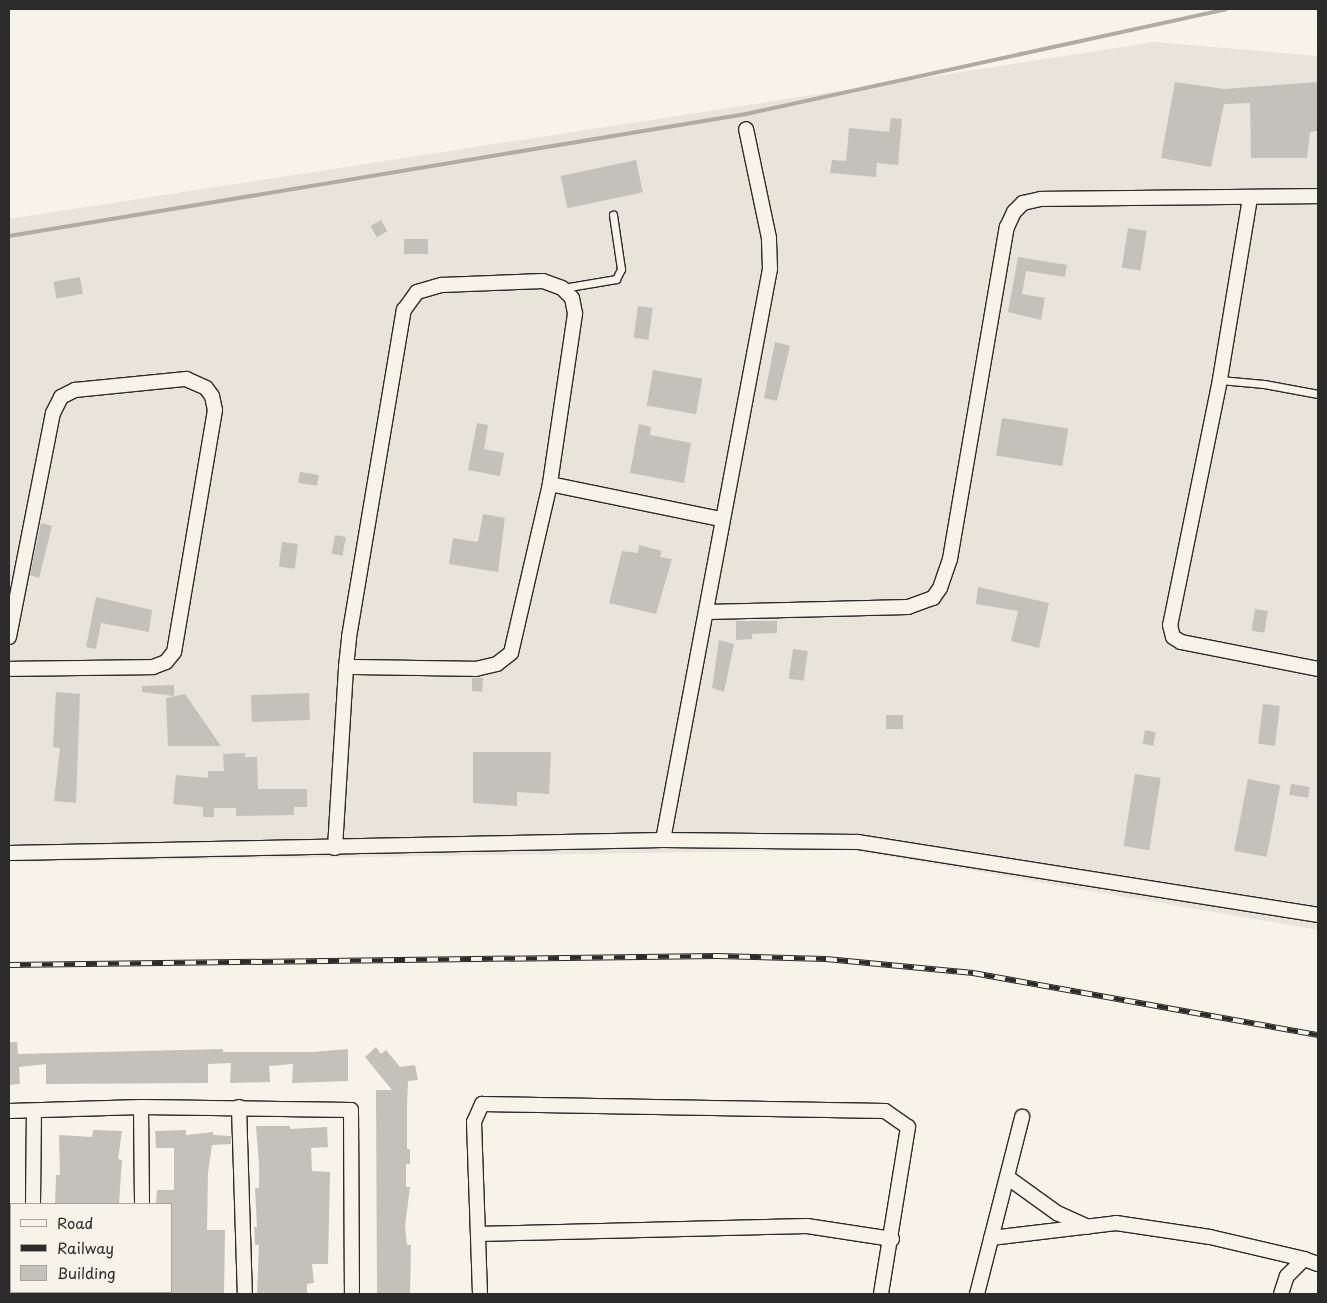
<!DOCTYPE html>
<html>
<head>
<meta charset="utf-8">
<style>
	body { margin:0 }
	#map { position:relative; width:1327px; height:1303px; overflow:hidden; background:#f7f3e8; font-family:"Playpen Sans",sans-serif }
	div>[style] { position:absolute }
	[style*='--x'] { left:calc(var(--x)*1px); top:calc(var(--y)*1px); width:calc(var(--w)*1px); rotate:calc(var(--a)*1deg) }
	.built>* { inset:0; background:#e8e4da }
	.stream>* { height:4px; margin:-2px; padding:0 2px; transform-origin:2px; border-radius:2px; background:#afaca4 }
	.building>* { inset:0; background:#c4c1b9; transform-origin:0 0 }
	.roads { filter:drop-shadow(1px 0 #2b2b2b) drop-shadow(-1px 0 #2b2b2b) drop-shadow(0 1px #2b2b2b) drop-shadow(0 -1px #2b2b2b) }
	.service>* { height:7px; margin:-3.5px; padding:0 3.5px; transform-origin:3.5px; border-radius:3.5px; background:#f7f3e8 }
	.minor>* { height:14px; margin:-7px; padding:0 7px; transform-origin:7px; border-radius:7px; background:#f7f3e8 }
	.rail>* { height:5.5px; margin-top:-2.75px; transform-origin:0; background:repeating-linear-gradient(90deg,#f7f3e8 0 11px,#2b2b2b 0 22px); box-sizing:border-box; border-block:1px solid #2b2b2b }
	span { translate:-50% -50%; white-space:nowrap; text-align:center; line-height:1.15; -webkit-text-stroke:5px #f7f3e8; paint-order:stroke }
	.frame { position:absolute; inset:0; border:10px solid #2b2b2b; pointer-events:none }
	.legend { position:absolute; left:10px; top:1203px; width:162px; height:90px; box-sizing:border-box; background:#f7f3e8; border:1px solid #a5a39c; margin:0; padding:6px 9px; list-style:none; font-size:15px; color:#2b2b2b }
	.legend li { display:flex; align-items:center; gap:10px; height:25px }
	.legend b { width:25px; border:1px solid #a5a39c }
</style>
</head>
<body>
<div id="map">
	<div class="built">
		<div style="clip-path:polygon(1155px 42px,1318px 56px,1318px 930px,851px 850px,9px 862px,9px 219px)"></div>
	</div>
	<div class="stream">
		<div style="--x:9;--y:236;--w:747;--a:-9.4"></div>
		<div style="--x:746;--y:114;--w:491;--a:-12.3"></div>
	</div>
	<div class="building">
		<div style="clip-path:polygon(1175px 82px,1224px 89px,1318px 82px,1318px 131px,1310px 132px,1307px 158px,1251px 158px,1250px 103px,1224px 104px,1211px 167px,1161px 158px)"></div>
		<div style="clip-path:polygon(891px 118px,902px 119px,898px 165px,877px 163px,876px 177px,830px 173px,832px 160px,846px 161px,849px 128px,889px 132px)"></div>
		<div style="left:636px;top:160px;width:33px;height:77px;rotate:78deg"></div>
		<div style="left:381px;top:220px;width:13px;height:12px;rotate:61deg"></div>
		<div style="left:1128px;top:228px;width:19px;height:40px;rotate:9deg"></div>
		<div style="left:404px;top:239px;width:24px;height:15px"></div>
		<div style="clip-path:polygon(1018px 257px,1067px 265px,1065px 277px,1026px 271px,1022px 294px,1045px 298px,1041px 320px,1008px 312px)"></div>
		<div style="left:80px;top:277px;width:17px;height:27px;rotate:80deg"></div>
		<div style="left:638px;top:306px;width:15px;height:32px;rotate:8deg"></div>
		<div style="clip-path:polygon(775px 342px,790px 346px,777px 401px,764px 398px)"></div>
		<div style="left:653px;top:370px;width:50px;height:36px;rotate:10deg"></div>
		<div style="left:1002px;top:418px;width:67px;height:38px;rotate:9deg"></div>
		<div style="clip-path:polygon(477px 423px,488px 425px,484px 449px,504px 453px,500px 476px,468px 470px)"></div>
		<div style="clip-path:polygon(639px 424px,651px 427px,650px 435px,691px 443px,684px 483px,630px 473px)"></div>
		<div style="left:300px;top:472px;width:19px;height:11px;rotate:9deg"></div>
		<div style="clip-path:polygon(483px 514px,505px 518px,498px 572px,449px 564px,453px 538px,478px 542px)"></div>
		<div style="clip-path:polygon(41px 523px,52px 526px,39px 578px,30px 575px)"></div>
		<div style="left:335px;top:535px;width:11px;height:19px;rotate:10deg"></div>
		<div style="left:282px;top:542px;width:16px;height:25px;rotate:7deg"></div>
		<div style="clip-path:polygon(639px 545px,662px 551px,660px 557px,672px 559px,656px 614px,609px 603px,622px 551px,638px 553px)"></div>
		<div style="clip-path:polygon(978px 587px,1049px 603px,1039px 648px,1011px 641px,1018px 611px,976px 604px)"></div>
		<div style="clip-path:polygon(96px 597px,152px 610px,149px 632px,101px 623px,96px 649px,86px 647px)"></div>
		<div style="left:1255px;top:609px;width:13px;height:22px;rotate:9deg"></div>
		<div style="clip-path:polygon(736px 621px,777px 621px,777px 633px,752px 634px,752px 639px,736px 640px)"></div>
		<div style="clip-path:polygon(719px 640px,734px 644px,724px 692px,712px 688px)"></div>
		<div style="left:793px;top:649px;width:15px;height:30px;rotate:8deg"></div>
		<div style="clip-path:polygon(472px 678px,483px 678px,482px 692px,472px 691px)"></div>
		<div style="clip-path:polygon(174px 685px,174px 696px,142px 692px,142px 686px)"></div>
		<div style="clip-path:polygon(56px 692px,80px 694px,76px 803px,54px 801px,60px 748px,53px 747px)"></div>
		<div style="left:309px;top:693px;width:27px;height:58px;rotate:88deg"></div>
		<div style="clip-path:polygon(185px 694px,221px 746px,168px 746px,166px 698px)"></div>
		<div style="left:1263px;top:704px;width:17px;height:40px;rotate:7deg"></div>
		<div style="left:886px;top:715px;width:17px;height:14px"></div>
		<div style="left:1145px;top:730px;width:11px;height:14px;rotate:10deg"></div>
		<div style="clip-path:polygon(473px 752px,551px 752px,549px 794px,517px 792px,517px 806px,473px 803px)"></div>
		<div style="clip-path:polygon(245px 753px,245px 757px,257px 757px,258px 789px,307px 789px,307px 807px,294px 807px,294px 815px,236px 816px,236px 808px,214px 808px,214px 817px,203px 817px,203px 807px,173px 804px,176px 775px,208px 778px,208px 771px,224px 771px,223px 754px)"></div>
		<div style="left:1135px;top:774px;width:26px;height:73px;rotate:9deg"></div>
		<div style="left:1248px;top:779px;width:33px;height:73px;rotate:11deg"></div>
		<div style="left:1291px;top:784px;width:19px;height:11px;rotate:9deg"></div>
		<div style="clip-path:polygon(9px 1042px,17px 1042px,18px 1054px,223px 1049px,223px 1052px,313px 1052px,348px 1049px,348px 1081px,292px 1083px,293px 1064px,269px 1066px,270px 1082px,230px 1083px,231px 1063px,208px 1064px,208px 1083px,46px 1084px,46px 1064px,19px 1067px,20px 1084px,9px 1085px)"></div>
		<div style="clip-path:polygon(376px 1047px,381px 1054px,386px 1050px,400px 1067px,415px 1065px,418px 1080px,408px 1081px,407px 1105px,407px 1149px,410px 1149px,410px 1164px,406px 1164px,406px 1187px,410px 1187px,405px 1226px,407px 1245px,411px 1245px,410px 1294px,377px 1294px,376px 1090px,392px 1090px,365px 1057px)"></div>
		<div style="clip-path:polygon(256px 1126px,290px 1126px,290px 1129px,327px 1127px,328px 1147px,311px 1148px,312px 1171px,330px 1172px,328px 1264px,312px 1264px,314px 1283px,307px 1284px,307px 1294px,257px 1294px,259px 1245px,255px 1245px,254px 1227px,257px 1227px,255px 1188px,259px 1188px,259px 1165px)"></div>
		<div style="clip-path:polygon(93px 1130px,122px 1131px,118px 1159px,122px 1160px,119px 1204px,55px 1204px,56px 1175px,60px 1175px,59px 1135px,92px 1137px)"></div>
		<div style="clip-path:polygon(186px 1130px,186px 1135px,213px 1132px,213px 1135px,231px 1136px,231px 1144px,212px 1145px,208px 1173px,207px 1230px,225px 1230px,224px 1294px,171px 1294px,171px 1204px,156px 1204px,157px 1190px,174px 1190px,174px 1148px,156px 1148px,155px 1131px)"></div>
	</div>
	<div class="roads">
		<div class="service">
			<div style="--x:563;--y:288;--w:54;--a:-9.6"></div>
			<div style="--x:616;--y:279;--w:11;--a:-63"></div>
			<div style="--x:621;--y:269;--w:55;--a:-98.4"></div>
			<div style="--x:1220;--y:380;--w:44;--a:5.2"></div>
			<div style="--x:1264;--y:384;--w:55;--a:10.5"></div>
		</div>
		<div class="minor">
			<div style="--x:1250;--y:198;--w:184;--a:99.4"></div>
			<div style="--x:1220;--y:380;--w:250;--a:101.5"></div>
			<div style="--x:1170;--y:625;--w:12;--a:76"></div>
			<div style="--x:1173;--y:637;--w:9;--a:32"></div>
			<div style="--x:1181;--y:642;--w:140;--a:11.1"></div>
			<div style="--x:550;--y:484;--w:175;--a:11.6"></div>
			<div style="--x:707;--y:612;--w:201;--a:-1.4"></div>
			<div style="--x:908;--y:607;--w:27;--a:-20"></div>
			<div style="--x:933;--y:598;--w:12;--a:-55"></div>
			<div style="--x:940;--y:588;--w:31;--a:-71"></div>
			<div style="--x:950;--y:559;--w:337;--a:-80.3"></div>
			<div style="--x:1007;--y:227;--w:17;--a:-65"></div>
			<div style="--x:1014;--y:212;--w:13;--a:-45"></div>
			<div style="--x:1023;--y:203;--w:18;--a:-13"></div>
			<div style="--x:1041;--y:199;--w:277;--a:-0.6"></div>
			<div style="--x:9;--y:637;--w:228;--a:-78.9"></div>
			<div style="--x:53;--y:413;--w:18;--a:-63"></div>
			<div style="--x:61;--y:397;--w:16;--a:-27"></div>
			<div style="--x:75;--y:390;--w:112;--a:-5.7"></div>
			<div style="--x:186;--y:379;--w:22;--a:24"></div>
			<div style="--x:206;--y:388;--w:10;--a:53"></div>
			<div style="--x:212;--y:396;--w:14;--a:78"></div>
			<div style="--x:215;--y:410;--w:245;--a:99.6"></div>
			<div style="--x:174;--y:652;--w:13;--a:129"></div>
			<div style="--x:166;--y:662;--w:14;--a:159"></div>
			<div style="--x:153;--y:667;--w:144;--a:179.2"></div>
			<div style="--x:663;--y:840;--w:581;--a:-79.39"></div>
			<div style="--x:770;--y:269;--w:31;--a:-92"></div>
			<div style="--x:769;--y:238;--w:111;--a:-101.9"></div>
			<div style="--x:335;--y:848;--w:181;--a:-86.5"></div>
			<div style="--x:346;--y:667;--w:30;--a:-84"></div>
			<div style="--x:349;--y:637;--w:332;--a:-80.5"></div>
			<div style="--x:404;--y:310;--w:22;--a:-54"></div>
			<div style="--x:417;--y:292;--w:26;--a:-16"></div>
			<div style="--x:442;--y:285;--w:101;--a:-2.3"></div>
			<div style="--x:543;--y:281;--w:20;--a:20"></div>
			<div style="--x:562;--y:288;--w:14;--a:45"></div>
			<div style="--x:572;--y:298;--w:16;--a:79"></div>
			<div style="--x:575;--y:314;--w:172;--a:98.4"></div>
			<div style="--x:550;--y:484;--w:173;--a:103"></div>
			<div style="--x:511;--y:653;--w:18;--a:142"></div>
			<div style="--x:497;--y:664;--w:22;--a:167"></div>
			<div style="--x:476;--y:669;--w:130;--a:-179.1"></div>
			<div style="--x:9;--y:853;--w:654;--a:-1.14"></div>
			<div style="--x:663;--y:840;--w:195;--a:0.6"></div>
			<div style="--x:858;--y:842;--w:466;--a:9"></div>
			<div style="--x:141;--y:1107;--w:97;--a:89.4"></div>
			<div style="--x:239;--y:1107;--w:187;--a:88.2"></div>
			<div style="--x:9;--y:1111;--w:132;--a:-1.7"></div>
			<div style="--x:141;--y:1107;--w:210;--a:0.8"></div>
			<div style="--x:351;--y:1110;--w:184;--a:89.7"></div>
			<div style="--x:1007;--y:1177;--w:62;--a:35.8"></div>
			<div style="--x:1057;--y:1213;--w:34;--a:24"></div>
			<div style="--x:33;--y:1204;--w:93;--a:-89.4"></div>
			<div style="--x:478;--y:1234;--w:329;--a:-1.4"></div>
			<div style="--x:807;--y:1226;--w:86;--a:8.7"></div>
			<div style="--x:991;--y:1238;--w:126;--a:-6.8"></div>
			<div style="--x:1116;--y:1223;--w:95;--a:8.5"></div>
			<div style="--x:1210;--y:1237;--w:97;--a:13.2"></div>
			<div style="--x:143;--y:1292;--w:2;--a:90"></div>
			<div style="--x:32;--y:1294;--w:2;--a:-90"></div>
			<div style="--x:480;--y:1294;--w:172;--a:-92"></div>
			<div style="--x:474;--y:1122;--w:20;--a:-66"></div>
			<div style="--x:482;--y:1104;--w:403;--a:1"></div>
			<div style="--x:885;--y:1111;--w:28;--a:35"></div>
			<div style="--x:908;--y:1127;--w:169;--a:99.2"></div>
			<div style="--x:977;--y:1294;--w:183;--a:-75.7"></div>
			<div style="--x:1281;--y:1294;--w:19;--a:-72"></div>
			<div style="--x:1287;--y:1276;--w:24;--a:-45"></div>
			<div style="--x:1304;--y:1259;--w:15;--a:20"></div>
		</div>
	</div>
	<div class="rail">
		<div style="--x:9;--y:965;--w:708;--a:-0.73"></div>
		<div style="--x:717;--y:956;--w:109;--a:1.6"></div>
		<div style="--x:826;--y:959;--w:148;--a:5.4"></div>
		<div style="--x:973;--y:973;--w:351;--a:10.2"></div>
	</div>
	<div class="frame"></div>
	<ul class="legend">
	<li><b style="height:6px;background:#f7f3e8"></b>Road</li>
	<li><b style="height:6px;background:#2b2b2b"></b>Railway</li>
	<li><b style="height:14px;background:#c4c1b9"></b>Building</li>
	</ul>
</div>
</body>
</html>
